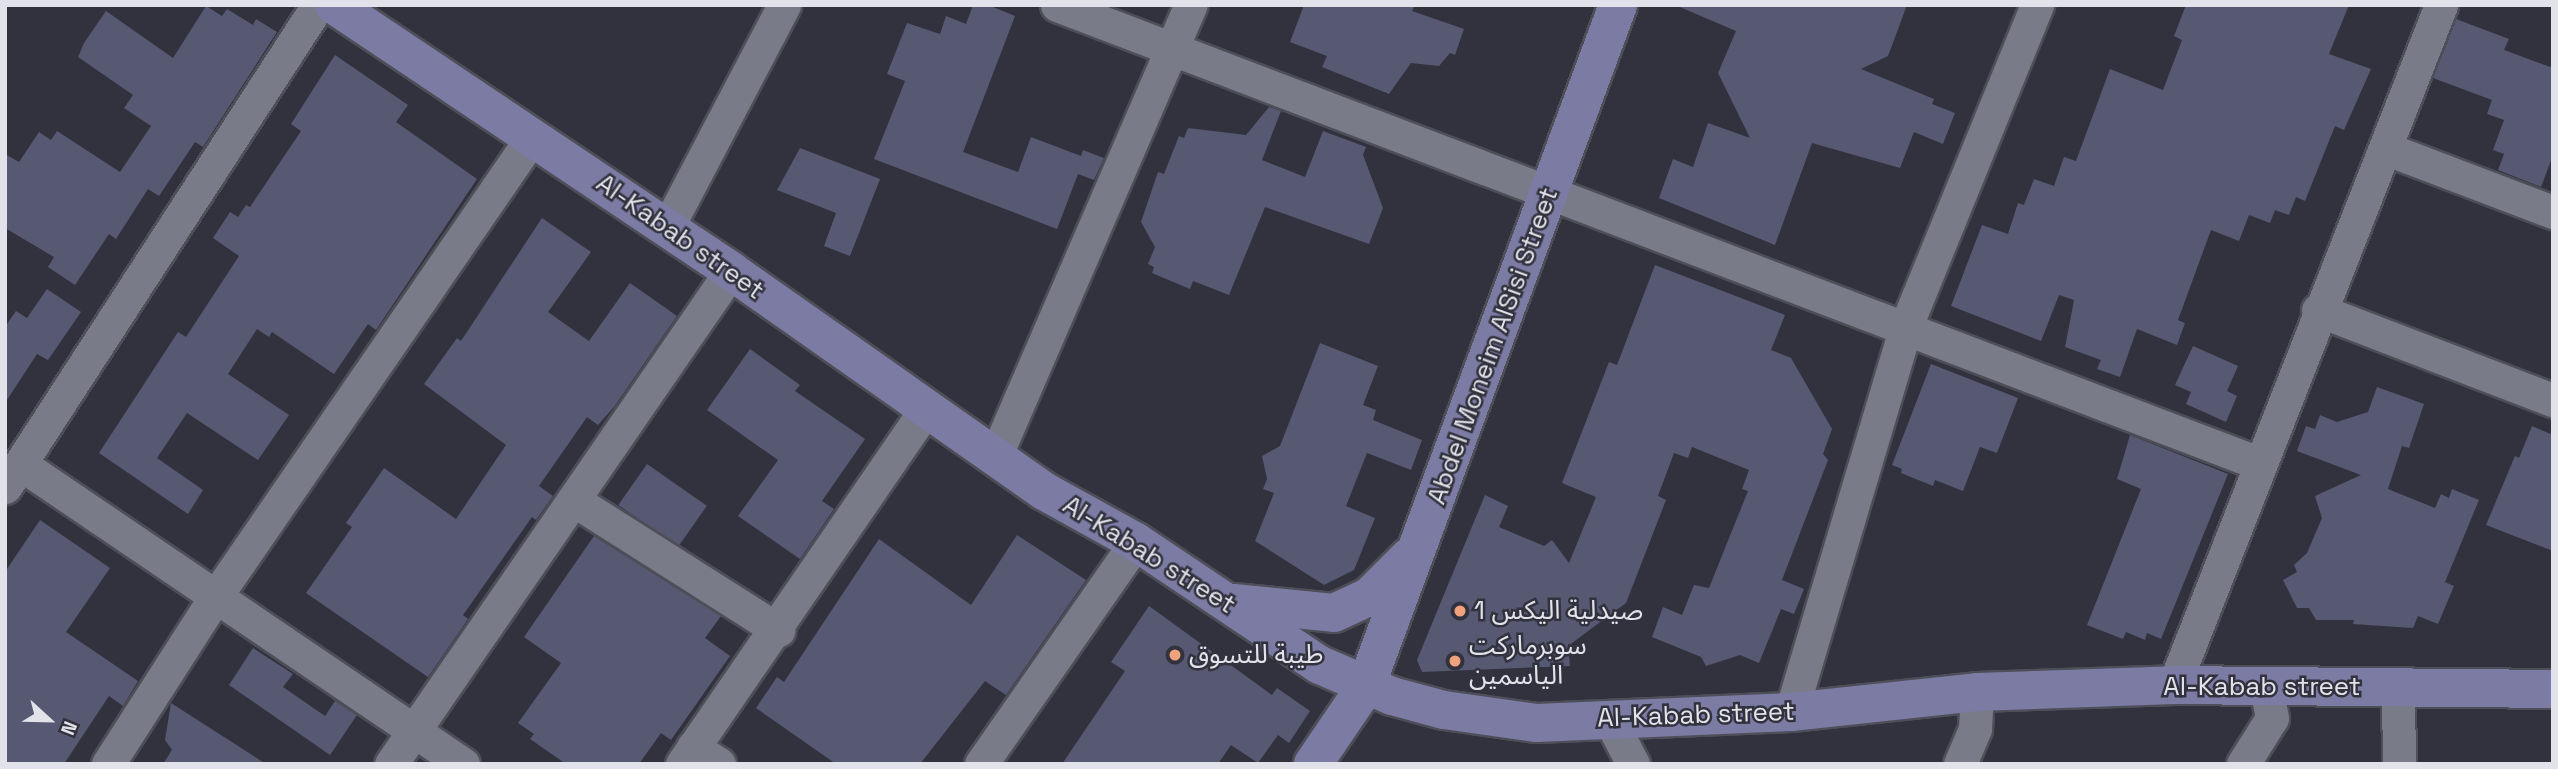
<!DOCTYPE html>
<html>
<head>
<meta charset="utf-8">
<style>
	body { margin:0 }
	#map { position:relative; width:2558px; height:769px; overflow:hidden; background:#32323e; font-family:"Space Grotesk","Noto Sans Arabic",sans-serif }
	div>[style] { position:absolute }
	[style*='--x'] { left:calc(var(--x)*1px); top:calc(var(--y)*1px); width:calc(var(--w)*1px); rotate:calc(var(--a)*1deg) }
	.building>* { inset:0; background:#575872; transform-origin:0 0 }
	.roads { filter:drop-shadow(2px 0 #4e4e58) drop-shadow(-2px 0 #4e4e58) drop-shadow(0 2px #4e4e58) drop-shadow(0 -2px #4e4e58) }
	.street>* { height:33px; margin:-16.5px; padding:0 16.5px; transform-origin:16.5px; border-radius:16.5px; background:#7a7b89 }
	.secondary>* { height:38px; margin:-19px; padding:0 19px; transform-origin:19px; border-radius:19px; background:#7c7ba4 }
	.dots>* { width:19px; height:19px; translate:-50% -50%; box-sizing:border-box; border:4px solid #32323e; border-radius:50% }
	span { translate:-50% -50%; white-space:nowrap; text-align:center; line-height:1.15; -webkit-text-stroke:5px #32323e; paint-order:stroke }
	.street-label { font-size:26px; color:#e2e3ea }
	.poi-label { font-size:26px; color:#e2e3ea }
	.left { translate:0 -50%; text-align:left }
	.frame { position:absolute; inset:0; border:7px solid #e2e3ea; pointer-events:none }
	.north { position:absolute; left:14px; top:685px; width:70px; height:70px; -webkit-text-stroke:5px #32323e; paint-order:stroke; rotate:112deg; font-size:19px; font-weight:700; line-height:28px; text-align:center; color:#e2e3ea }
	.north::after { content:''; display:block; margin:auto; width:24px; height:32px; background:#e2e3ea; clip-path:polygon(50% 0,100% 100%,50% 72%,0 100%) }
</style>
</head>
<body>
<div id="map">
	<div class="building">
		<div style="clip-path:polygon(973px 5px,988px 5px,1015px 16px,963px 152px,1018px 172px,1031px 137px,1081px 156px,1083px 150px,1104px 158px,1094px 180px,1078px 174px,1057px 229px,874px 159px,905px 81px,887px 74px,907px 23px,940px 34px,946px 16px,966px 24px)"></div>
		<div style="clip-path:polygon(1304px 5px,1415px 5px,1412px 11px,1464px 29px,1455px 55px,1450px 53px,1439px 66px,1411px 63px,1389px 94px,1322px 67px,1327px 56px,1290px 42px)"></div>
		<div style="clip-path:polygon(1675px 5px,1907px 5px,1888px 56px,1861px 69px,1934px 99px,1932px 104px,1955px 113px,1943px 144px,1914px 132px,1900px 168px,1812px 143px,1775px 245px,1659px 198px,1673px 159px,1693px 167px,1708px 123px,1750px 138px,1718px 73px,1736px 31px)"></div>
		<div style="clip-path:polygon(2186px 5px,2349px 5px,2329px 54px,2371px 69px,2344px 130px,2335px 126px,2305px 201px,2296px 197px,2289px 215px,2275px 210px,2270px 223px,2249px 215px,2239px 241px,2211px 230px,2178px 320px,2185px 323px,2177px 345px,2137px 329px,2120px 377px,2097px 369px,2101px 360px,2065px 347px,2074px 300px,2059px 295px,2041px 341px,1951px 306px,1982px 225px,2008px 234px,2018px 203px,2024px 205px,2034px 179px,2054px 186px,2064px 157px,2076px 161px,2110px 69px,2163px 90px,2182px 40px,2174px 36px)"></div>
		<div style="clip-path:polygon(206px 6px,222px 16px,227px 9px,253px 25px,256px 19px,277px 32px,203px 147px,195px 142px,159px 196px,148px 189px,116px 239px,109px 234px,75px 285px,48px 267px,54px 257px,5px 228px,5px 154px,19px 162px,39px 132px,51px 140px,57px 131px,120px 172px,151px 126px,124px 108px,133px 95px,78px 57px,84px 43px,106px 11px,173px 58px)"></div>
		<div style="clip-path:polygon(2456px 19px,2509px 39px,2504px 50px,2553px 68px,2553px 155px,2541px 187px,2498px 170px,2504px 154px,2493px 150px,2504px 120px,2487px 114px,2492px 100px,2433px 78px)"></div>
		<div style="clip-path:polygon(335px 55px,408px 105px,396px 122px,477px 179px,376px 330px,368px 324px,334px 374px,272px 332px,269px 337px,257px 329px,228px 374px,289px 415px,258px 460px,187px 413px,157px 458px,203px 490px,188px 514px,99px 453px,178px 332px,186px 337px,239px 256px,213px 238px,230px 212px,238px 217px,246px 205px,250px 207px,301px 131px,291px 124px)"></div>
		<div style="clip-path:polygon(1269px 107px,1281px 111px,1262px 160px,1305px 177px,1323px 131px,1366px 147px,1363px 155px,1383px 208px,1369px 244px,1265px 207px,1229px 295px,1193px 281px,1190px 289px,1152px 273px,1154px 267px,1148px 264px,1155px 247px,1141px 222px,1158px 172px,1164px 174px,1179px 136px,1184px 138px,1188px 128px,1246px 135px)"></div>
		<div style="clip-path:polygon(800px 148px,880px 179px,850px 256px,824px 246px,836px 213px,777px 190px)"></div>
		<div style="clip-path:polygon(542px 218px,591px 252px,548px 312px,589px 341px,630px 283px,677px 316px,614px 407px,598px 425px,587px 417px,539px 486px,553px 496px,536px 520px,532px 517px,463px 615px,468px 619px,428px 677px,306px 593px,352px 527px,346px 523px,384px 468px,456px 519px,506px 445px,424px 384px,457px 338px,461px 341px)"></div>
		<div style="clip-path:polygon(1655px 265px,1785px 315px,1771px 350px,1791px 358px,1832px 429px,1823px 454px,1828px 460px,1782px 580px,1804px 589px,1794px 614px,1781px 609px,1759px 663px,1740px 655px,1706px 666px,1701px 657px,1652px 637px,1663px 607px,1682px 615px,1694px 585px,1709px 588px,1748px 491px,1742px 489px,1749px 470px,1692px 447px,1688px 458px,1674px 453px,1658px 496px,1666px 500px,1626px 603px,1568px 646px,1570px 666px,1422px 672px,1417px 660px,1485px 495px,1508px 506px,1499px 527px,1544px 546px,1552px 540px,1569px 563px,1596px 497px,1562px 483px,1609px 362px,1617px 365px)"></div>
		<div style="clip-path:polygon(47px 289px,81px 312px,48px 360px,37px 354px,5px 403px,5px 327px,16px 311px,27px 318px)"></div>
		<div style="clip-path:polygon(1320px 343px,1378px 366px,1363px 405px,1376px 410px,1373px 420px,1422px 440px,1411px 470px,1367px 453px,1346px 506px,1375px 518px,1354px 570px,1324px 585px,1255px 541px,1274px 493px,1263px 489px,1267px 479px,1262px 456px,1280px 446px)"></div>
		<div style="clip-path:polygon(2193px 346px,2238px 366px,2227px 391px,2237px 396px,2226px 422px,2186px 404px,2191px 392px,2175px 385px)"></div>
		<div style="clip-path:polygon(750px 349px,800px 385px,795px 391px,865px 439px,822px 501px,834px 509px,800px 559px,738px 516px,778px 460px,707px 410px)"></div>
		<div style="clip-path:polygon(1931px 364px,2018px 398px,1997px 453px,1980px 447px,1963px 491px,1935px 480px,1933px 486px,1901px 473px,1902px 469px,1892px 465px)"></div>
		<div style="clip-path:polygon(2377px 387px,2424px 404px,2409px 448px,2402px 446px,2388px 489px,2435px 508px,2441px 494px,2449px 498px,2452px 489px,2479px 500px,2445px 582px,2454px 586px,2438px 624px,2418px 616px,2413px 628px,2353px 624px,2354px 620px,2316px 620px,2309px 608px,2297px 608px,2283px 580px,2297px 572px,2294px 565px,2307px 553px,2322px 518px,2315px 496px,2361px 475px,2297px 451px,2306px 426px,2315px 429px,2320px 415px,2337px 422px,2368px 412px)"></div>
		<div style="clip-path:polygon(2532px 426px,2553px 435px,2553px 551px,2486px 525px,2515px 456px,2519px 458px)"></div>
		<div style="clip-path:polygon(2130px 435px,2228px 474px,2161px 639px,2147px 633px,2145px 640px,2126px 632px,2123px 639px,2087px 625px,2141px 489px,2117px 479px)"></div>
		<div style="left:647px;top:464px;width:73px;height:50px;rotate:35deg"></div>
		<div style="clip-path:polygon(40px 520px,110px 568px,66px 632px,138px 681px,123px 706px,109px 696px,64px 764px,5px 764px,5px 572px)"></div>
		<div style="clip-path:polygon(1017px 535px,1086px 580px,1006px 695px,985px 681px,920px 764px,836px 764px,756px 708px,777px 677px,784px 682px,879px 539px,971px 605px)"></div>
		<div style="clip-path:polygon(594px 536px,721px 616px,705px 638px,730px 656px,671px 740px,661px 733px,639px 764px,566px 764px,530px 739px,534px 734px,518px 723px,561px 663px,524px 637px)"></div>
		<div style="clip-path:polygon(1149px 606px,1272px 695px,1277px 688px,1310px 711px,1289px 743px,1278px 735px,1258px 763px,1231px 745px,1218px 764px,1062px 764px,1125px 671px,1111px 662px)"></div>
		<div style="clip-path:polygon(253px 648px,293px 674px,283px 687px,325px 716px,335px 701px,357px 715px,330px 755px,229px 685px)"></div>
		<div style="clip-path:polygon(171px 703px,266px 764px,163px 764px,172px 750px,165px 740px)"></div>
	</div>
	<div class="roads">
		<div class="street">
			<div style="--x:1057;--y:5;--w:1285;--a:20.87"></div>
			<div style="--x:2387;--y:149;--w:178;--a:20.8"></div>
			<div style="--x:667;--y:228;--w:252;--a:-62.3"></div>
			<div style="--x:2318;--y:310;--w:252;--a:21"></div>
			<div style="--x:995;--y:457;--w:493;--a:-66.6"></div>
			<div style="--x:22;--y:465;--w:533;--a:34.14"></div>
			<div style="--x:5;--y:487;--w:575;--a:-57"></div>
			<div style="--x:575;--y:501;--w:241;--a:32.4"></div>
			<div style="--x:2174;--y:685;--w:731;--a:-68.56"></div>
			<div style="--x:2398;--y:687;--w:77;--a:89.3"></div>
			<div style="--x:1791;--y:712;--w:403;--a:-73.4"></div>
			<div style="--x:1906;--y:326;--w:347;--a:-67.8"></div>
			<div style="--x:1609;--y:718;--w:52;--a:62.4"></div>
			<div style="--x:693;--y:747;--w:31;--a:33"></div>
			<div style="--x:108;--y:764;--w:200;--a:-57.3"></div>
			<div style="--x:216;--y:596;--w:559;--a:-55.43"></div>
			<div style="--x:391;--y:764;--w:599;--a:-55.41"></div>
			<div style="--x:682;--y:764;--w:429;--a:-55.5"></div>
			<div style="--x:981;--y:764;--w:271;--a:-55.1"></div>
			<div style="--x:1960;--y:764;--w:38;--a:-67"></div>
			<div style="--x:1975;--y:729;--w:37;--a:-87"></div>
			<div style="--x:2243;--y:764;--w:54;--a:-57.8"></div>
			<div style="--x:2272;--y:718;--w:33;--a:-101"></div>
		</div>
		<div class="secondary">
			<div style="--x:334;--y:5;--w:478;--a:33.8"></div>
			<div style="--x:731;--y:271;--w:383;--a:35.1"></div>
			<div style="--x:1044;--y:491;--w:105;--a:29"></div>
			<div style="--x:1136;--y:542;--w:221;--a:33.8"></div>
			<div style="--x:1320;--y:665;--w:78;--a:23.3"></div>
			<div style="--x:1392;--y:696;--w:54;--a:15.1"></div>
			<div style="--x:1444;--y:710;--w:94;--a:8"></div>
			<div style="--x:1537;--y:723;--w:254;--a:-2.5"></div>
			<div style="--x:1791;--y:712;--w:187;--a:-6.1"></div>
			<div style="--x:1977;--y:692;--w:197;--a:-2"></div>
			<div style="--x:2174;--y:685;--w:379;--a:0.6"></div>
			<div style="--x:1234;--y:603;--w:100;--a:5.7"></div>
			<div style="--x:1334;--y:613;--w:38;--a:-25"></div>
			<div style="--x:1369;--y:597;--w:57;--a:-45"></div>
			<div style="--x:1313;--y:764;--w:94;--a:-55.8"></div>
			<div style="--x:1366;--y:686;--w:726;--a:-69.69"></div>
		</div>
	</div>
	<div class="dots">
		<div style="left:1460px;top:611px;background:#f1a17c"></div>
		<div style="left:1175px;top:655px;background:#f1a17c"></div>
		<div style="left:1455px;top:661px;background:#f1a17c"></div>
	</div>
	<div class="street-label">
		<span style="left:680px;top:237px;rotate:35deg">Al-Kabab street</span>
		<span style="left:1493px;top:346px;rotate:-70deg">Abdel Moneim AlSisi Street</span>
		<span style="left:1149px;top:555px;rotate:32deg">Al-Kabab street</span>
		<span style="left:2262px;top:687px">Al-Kabab street</span>
		<span style="left:1696px;top:715px;rotate:-2deg">Al-Kabab street</span>
	</div>
	<div class="poi-label">
		<span class="left" style="left:1474px;top:611px">صيدلية اليكس 1</span>
		<span class="left" style="left:1469px;top:661px">سوبرماركت<br>الياسمين</span>
		<span class="left" style="left:1189px;top:655px">طيبة للتسوق</span>
	</div>
	<div class="frame"></div>
	<div class="north">N</div>
</div>
</body>
</html>
